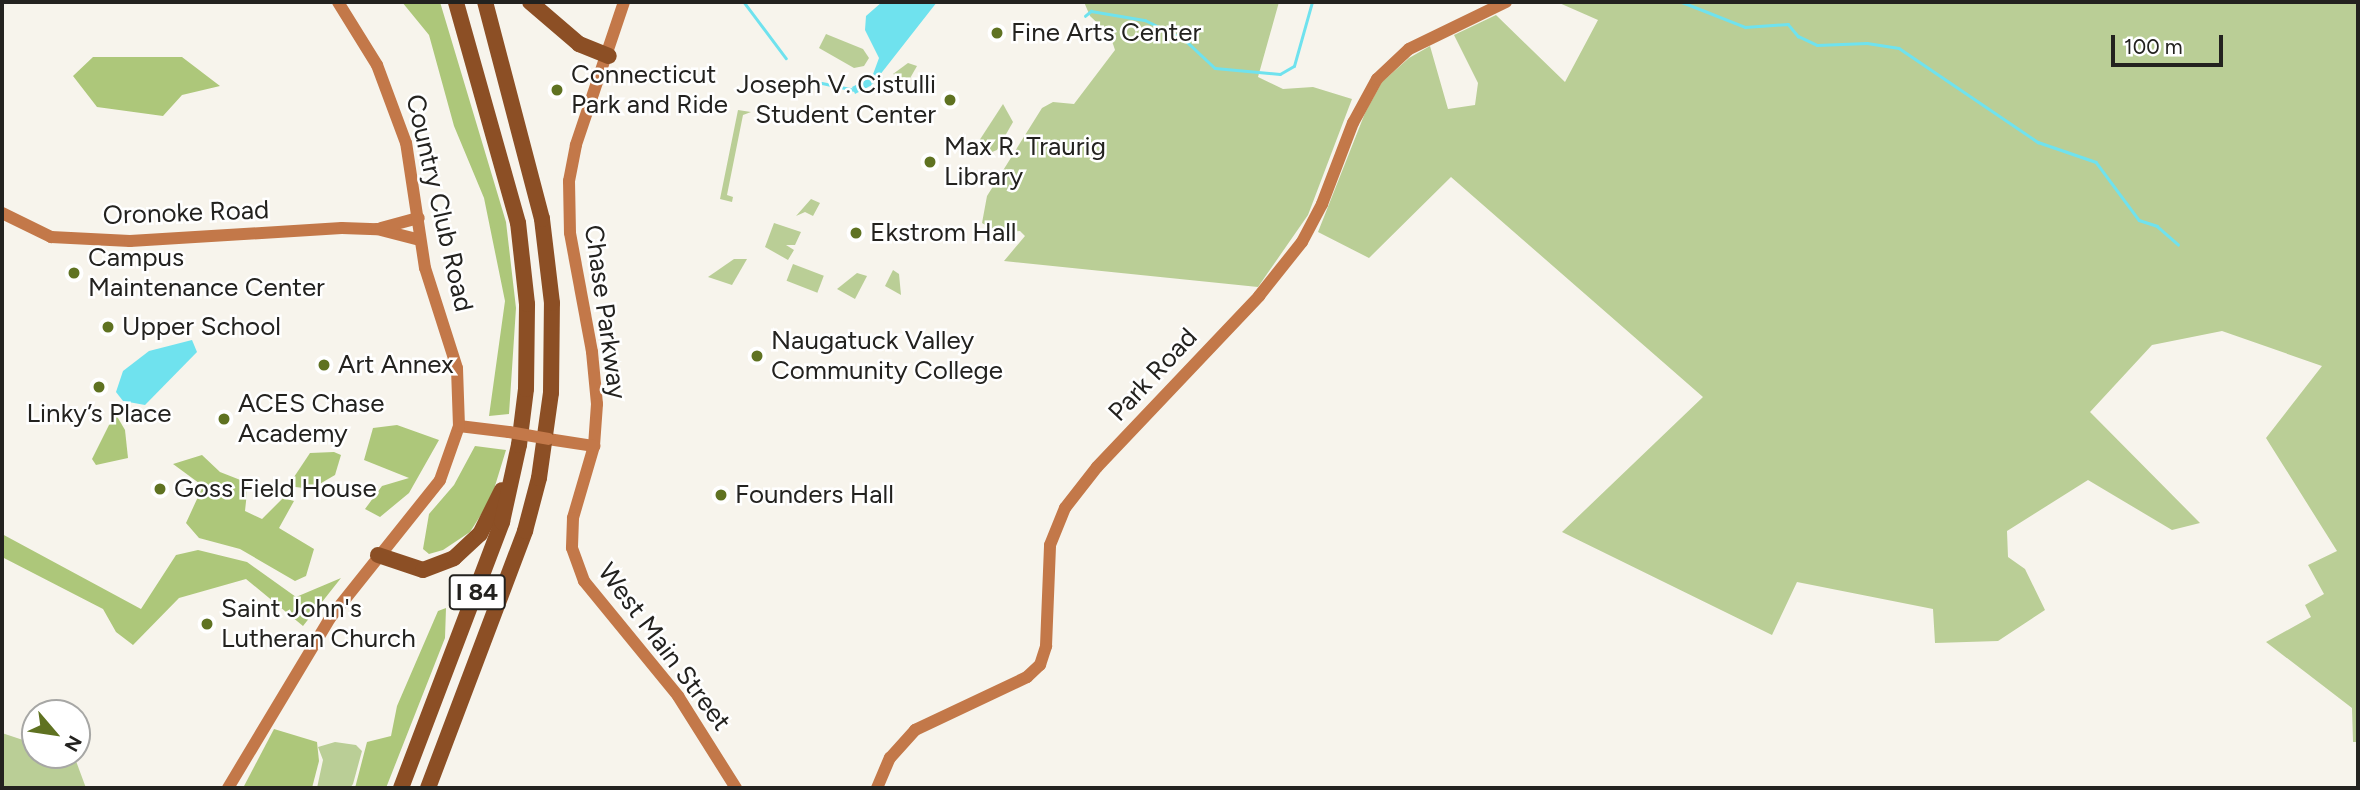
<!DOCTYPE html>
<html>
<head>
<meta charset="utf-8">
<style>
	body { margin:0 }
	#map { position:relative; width:2360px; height:790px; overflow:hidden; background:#f7f4ec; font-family:Figtree,sans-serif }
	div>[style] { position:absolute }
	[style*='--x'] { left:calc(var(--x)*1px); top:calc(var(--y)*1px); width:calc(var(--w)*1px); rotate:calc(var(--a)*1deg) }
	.green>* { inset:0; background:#bace96; transform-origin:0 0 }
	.forest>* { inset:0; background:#adc77a }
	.water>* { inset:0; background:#6fe2ee }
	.stream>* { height:2.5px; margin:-1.25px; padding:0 1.25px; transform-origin:1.25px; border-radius:1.25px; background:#6fe2ee }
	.secondary>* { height:12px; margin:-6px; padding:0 6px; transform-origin:6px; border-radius:6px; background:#c37849 }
	.highway>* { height:16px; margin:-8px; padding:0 8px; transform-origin:8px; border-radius:8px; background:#8c4f25 }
	.secondary-bridge>* { height:12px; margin:-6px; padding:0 6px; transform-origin:6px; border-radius:6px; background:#c37849 }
	.dots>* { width:19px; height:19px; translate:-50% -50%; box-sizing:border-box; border:4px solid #fff; border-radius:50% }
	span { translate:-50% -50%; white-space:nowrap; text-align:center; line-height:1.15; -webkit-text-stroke:5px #fff; paint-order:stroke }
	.shield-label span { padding:2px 5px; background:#fff; border:2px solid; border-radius:5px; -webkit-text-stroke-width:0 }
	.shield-label { font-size:24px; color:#23221f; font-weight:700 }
	.poi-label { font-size:26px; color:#23221f }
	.left { translate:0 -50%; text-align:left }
	.right { translate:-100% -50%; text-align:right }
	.street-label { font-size:26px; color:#23221f }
	.frame { position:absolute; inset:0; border:4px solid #23221f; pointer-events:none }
	.north { position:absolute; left:21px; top:699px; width:70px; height:70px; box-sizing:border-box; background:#fff; border:2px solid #a7a7a5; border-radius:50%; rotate:119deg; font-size:19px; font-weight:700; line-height:28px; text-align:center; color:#23221f }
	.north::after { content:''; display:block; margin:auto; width:24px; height:32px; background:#5f7221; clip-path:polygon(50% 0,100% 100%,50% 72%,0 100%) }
	.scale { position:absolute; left:2111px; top:35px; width:112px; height:32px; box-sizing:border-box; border:4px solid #23221f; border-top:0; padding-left:9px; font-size:21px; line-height:24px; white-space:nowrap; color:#23221f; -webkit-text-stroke:5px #fff; paint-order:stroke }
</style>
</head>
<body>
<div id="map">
	<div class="green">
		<div style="clip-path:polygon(1084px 2px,1279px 2px,1258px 77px,1283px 89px,1313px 87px,1352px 99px,1308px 215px,1258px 287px,1004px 261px,1025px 236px,1020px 231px,997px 232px,982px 223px,987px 196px,1042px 108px,1053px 102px,1074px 104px,1115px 50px,1110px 35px,1090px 16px)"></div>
		<div style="clip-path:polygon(1557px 2px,2358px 2px,2358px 742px,2353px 742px,2352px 708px,2266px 642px,2311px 617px,2305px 605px,2324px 594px,2308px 565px,2337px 551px,2266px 438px,2322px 366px,2222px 331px,2152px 345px,2090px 412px,2200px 523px,2172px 530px,2088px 480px,2007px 531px,2008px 557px,2025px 569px,2045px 610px,1998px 641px,1935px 643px,1933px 609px,1797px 582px,1772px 635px,1562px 532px,1703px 397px,1451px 177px,1369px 258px,1318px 232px,1365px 113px,1382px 82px,1409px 58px,1430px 46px,1448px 109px,1475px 105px,1478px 83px,1454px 35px,1496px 15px,1565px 82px,1598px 20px)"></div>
		<div style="clip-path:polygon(826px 34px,863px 49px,869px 58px,864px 66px,854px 68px,819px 48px)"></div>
		<div style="clip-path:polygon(908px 63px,917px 66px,909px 80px,893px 74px)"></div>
		<div style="clip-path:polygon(1003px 104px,1013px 122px,997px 150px,992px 152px,977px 144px)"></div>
		<div style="clip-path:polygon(738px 110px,751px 112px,743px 115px,727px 195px,733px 197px,732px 202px,720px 199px)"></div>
		<div style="clip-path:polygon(811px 199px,820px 203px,813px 216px,805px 212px,796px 216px)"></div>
		<div style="clip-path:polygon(774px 223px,801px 232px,795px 245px,786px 245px,794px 250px,788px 260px,765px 247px)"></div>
		<div style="clip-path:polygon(734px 259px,747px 259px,732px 285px,708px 277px)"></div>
		<div style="left:793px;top:264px;width:33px;height:18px;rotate:21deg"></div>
		<div style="clip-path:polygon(893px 270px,899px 274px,901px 295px,885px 286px)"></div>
		<div style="clip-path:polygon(857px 273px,867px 276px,855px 299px,837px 289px)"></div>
		<div style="clip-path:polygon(2px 733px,32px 743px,35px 755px,61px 755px,76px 761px,86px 788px,2px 788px)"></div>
		<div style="clip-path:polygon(335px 742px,356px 745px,362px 751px,353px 784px,350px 788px,317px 788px,323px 760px,318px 747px)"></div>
	</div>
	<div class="forest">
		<div style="clip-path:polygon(402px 2px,440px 2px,506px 222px,516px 308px,509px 414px,489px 416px,505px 301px,484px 198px,454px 126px,429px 35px)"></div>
		<div style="clip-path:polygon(93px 57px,182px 57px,220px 86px,182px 95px,163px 116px,97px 107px,73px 76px)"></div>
		<div style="clip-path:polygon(115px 413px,125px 430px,128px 458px,96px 465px,92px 459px)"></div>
		<div style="clip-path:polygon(397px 425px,439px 440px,409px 493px,380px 517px,365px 509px,382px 486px,409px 478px,364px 460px,373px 428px)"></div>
		<div style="clip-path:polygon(475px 446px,506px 450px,491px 499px,470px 532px,443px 550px,429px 554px,423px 549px,429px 514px,454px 485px)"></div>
		<div style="clip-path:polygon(334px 452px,341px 455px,335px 475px,311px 489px,288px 486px,310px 453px)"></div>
		<div style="clip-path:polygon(202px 455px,220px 472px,248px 483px,245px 511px,262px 519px,283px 498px,294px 501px,279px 528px,314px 549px,306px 576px,295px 581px,240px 549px,199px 538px,186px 523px,203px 486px,173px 464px)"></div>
		<div style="clip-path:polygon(2px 534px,141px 609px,176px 555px,198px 550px,247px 562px,296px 597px,341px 578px,303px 626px,246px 579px,179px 598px,133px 645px,116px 632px,103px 609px,2px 557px)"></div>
		<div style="clip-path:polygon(446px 608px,445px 638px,386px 788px,355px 788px,367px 742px,391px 736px,397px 706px,438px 611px)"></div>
		<div style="clip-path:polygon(274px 729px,317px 742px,319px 761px,312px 788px,243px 788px)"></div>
	</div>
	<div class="water">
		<div style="clip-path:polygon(882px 2px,937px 2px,872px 85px,855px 94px,852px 87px,872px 77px,879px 58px,865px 30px,866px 16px)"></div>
		<div style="clip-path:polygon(192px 340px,197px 352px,145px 405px,123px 401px,116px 392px,123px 371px,149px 351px)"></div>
	</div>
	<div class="stream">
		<div style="--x:744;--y:2;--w:70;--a:53.1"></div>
		<div style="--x:1682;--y:2;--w:68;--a:21.6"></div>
		<div style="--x:1745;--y:27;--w:43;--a:-4"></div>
		<div style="--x:1788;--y:24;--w:16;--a:50"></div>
		<div style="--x:1798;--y:36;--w:21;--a:25"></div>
		<div style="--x:1817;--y:45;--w:50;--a:-2.3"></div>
		<div style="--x:1867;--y:43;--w:32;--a:9"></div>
		<div style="--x:1899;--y:48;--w:168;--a:34.1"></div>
		<div style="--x:2038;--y:142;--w:61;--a:19"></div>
		<div style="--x:2096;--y:162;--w:72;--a:53.4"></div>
		<div style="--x:2139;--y:220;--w:19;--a:18"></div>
		<div style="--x:2157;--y:226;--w:28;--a:41"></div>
		<div style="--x:1085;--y:16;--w:8;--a:-40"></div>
		<div style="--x:1091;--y:11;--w:55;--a:9.5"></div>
		<div style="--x:1145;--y:20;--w:43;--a:26"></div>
		<div style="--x:1184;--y:39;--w:42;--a:43.1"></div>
		<div style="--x:1215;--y:68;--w:65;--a:5.3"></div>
		<div style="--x:1280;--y:74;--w:16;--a:-30"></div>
		<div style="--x:1294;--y:66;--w:66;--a:-74.3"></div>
		<div style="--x:822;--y:83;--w:33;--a:12"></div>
	</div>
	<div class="secondary">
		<div style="--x:624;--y:2;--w:151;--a:108.6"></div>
		<div style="--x:576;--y:145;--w:37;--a:101"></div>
		<div style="--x:569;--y:181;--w:52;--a:88.9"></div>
		<div style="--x:570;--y:233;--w:121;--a:79.5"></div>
		<div style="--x:592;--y:352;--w:52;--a:84.5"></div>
		<div style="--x:597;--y:404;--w:42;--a:94.1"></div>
		<div style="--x:594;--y:446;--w:75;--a:106.3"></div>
		<div style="--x:573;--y:518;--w:30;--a:92"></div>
		<div style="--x:572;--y:548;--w:35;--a:70"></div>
		<div style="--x:584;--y:581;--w:149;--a:50.7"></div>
		<div style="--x:678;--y:696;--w:109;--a:57.8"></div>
		<div style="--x:2;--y:213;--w:55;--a:26.1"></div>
		<div style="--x:51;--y:237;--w:79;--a:2.9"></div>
		<div style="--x:130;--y:241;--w:212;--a:-3.5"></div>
		<div style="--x:342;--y:228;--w:35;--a:2"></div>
		<div style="--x:377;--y:229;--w:44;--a:14.3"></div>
		<div style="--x:381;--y:228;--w:39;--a:-15"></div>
		<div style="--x:459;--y:426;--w:50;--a:6.8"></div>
		<div style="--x:548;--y:439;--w:47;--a:8.7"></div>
		<div style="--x:228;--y:788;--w:198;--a:-59"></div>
		<div style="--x:330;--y:618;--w:176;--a:-51.4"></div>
		<div style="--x:440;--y:480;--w:57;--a:-70.6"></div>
		<div style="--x:459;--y:426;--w:58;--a:-92"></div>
		<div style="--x:457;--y:368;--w:105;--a:-107.7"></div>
		<div style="--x:425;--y:268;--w:126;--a:-98.6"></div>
		<div style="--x:406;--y:143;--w:83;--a:-110.4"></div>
		<div style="--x:377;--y:65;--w:74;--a:-121.8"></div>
		<div style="--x:877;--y:788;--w:33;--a:-67"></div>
		<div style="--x:890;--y:758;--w:38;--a:-48"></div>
		<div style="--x:915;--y:730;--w:124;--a:-25.3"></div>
		<div style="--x:1027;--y:677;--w:18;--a:-43"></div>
		<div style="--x:1040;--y:665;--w:20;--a:-72"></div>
		<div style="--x:1046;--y:646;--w:101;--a:-87.7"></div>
		<div style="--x:1050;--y:545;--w:40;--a:-68"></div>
		<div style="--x:1065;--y:508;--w:52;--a:-52"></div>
		<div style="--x:1097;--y:467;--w:236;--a:-46.5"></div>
		<div style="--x:1259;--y:296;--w:69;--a:-51.5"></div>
		<div style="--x:1302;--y:242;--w:43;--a:-62.2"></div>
		<div style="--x:1322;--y:204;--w:87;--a:-69.1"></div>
		<div style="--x:1353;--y:123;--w:50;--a:-61.4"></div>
		<div style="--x:1377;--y:79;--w:44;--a:-43.2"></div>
		<div style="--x:1409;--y:49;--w:108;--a:-25.9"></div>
	</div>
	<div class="highway">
		<div style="--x:530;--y:2;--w:65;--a:40.6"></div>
		<div style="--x:579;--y:44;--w:32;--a:22"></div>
		<div style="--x:378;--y:555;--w:47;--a:18.4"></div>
		<div style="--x:423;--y:570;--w:33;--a:-21"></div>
		<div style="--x:454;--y:558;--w:35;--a:-43"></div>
		<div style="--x:480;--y:534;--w:49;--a:-63.4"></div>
		<div style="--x:401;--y:788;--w:285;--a:-69.2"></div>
		<div style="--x:502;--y:522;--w:79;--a:-77.6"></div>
		<div style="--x:519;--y:445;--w:56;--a:-82.9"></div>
		<div style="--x:526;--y:389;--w:85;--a:-89.3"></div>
		<div style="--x:527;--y:304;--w:81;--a:-96.3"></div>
		<div style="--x:518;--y:223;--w:230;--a:-105.7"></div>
		<div style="--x:428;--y:788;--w:275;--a:-69.3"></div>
		<div style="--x:525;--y:531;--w:55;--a:-75.2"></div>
		<div style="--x:539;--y:478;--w:86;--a:-82"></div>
		<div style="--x:551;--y:393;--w:90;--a:-89.4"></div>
		<div style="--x:552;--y:303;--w:85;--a:-96.8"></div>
		<div style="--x:542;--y:219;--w:224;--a:-104.7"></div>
	</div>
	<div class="secondary-bridge">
		<div style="--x:509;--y:432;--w:40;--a:10"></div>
	</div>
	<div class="dots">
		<div style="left:997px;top:33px;background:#5f7221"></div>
		<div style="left:557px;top:90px;background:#5f7221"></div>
		<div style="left:950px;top:100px;background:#5f7221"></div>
		<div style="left:930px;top:162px;background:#5f7221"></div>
		<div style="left:856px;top:233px;background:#5f7221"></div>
		<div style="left:74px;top:273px;background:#5f7221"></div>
		<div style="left:108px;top:327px;background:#5f7221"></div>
		<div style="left:757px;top:356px;background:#5f7221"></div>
		<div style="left:324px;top:365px;background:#5f7221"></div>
		<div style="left:99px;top:387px;background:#5f7221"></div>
		<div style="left:224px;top:419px;background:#5f7221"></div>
		<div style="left:160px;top:489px;background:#5f7221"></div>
		<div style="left:721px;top:495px;background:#5f7221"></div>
		<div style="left:207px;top:624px;background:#5f7221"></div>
	</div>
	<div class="shield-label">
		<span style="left:477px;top:592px">I 84</span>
	</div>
	<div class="poi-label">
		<span class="left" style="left:1011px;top:33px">Fine Arts Center</span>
		<span class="left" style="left:571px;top:90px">Connecticut<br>Park and Ride</span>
		<span class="right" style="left:936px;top:100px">Joseph V. Cistulli<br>Student Center</span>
		<span class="left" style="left:944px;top:162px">Max R. Traurig<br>Library</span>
		<span class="left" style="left:870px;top:233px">Ekstrom Hall</span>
		<span class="left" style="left:88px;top:273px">Campus<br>Maintenance Center</span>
		<span class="left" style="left:122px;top:327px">Upper School</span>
		<span class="left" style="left:771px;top:356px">Naugatuck Valley<br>Community College</span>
		<span class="left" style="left:338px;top:365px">Art Annex</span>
		<span class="left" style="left:238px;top:419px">ACES Chase<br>Academy</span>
		<span style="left:99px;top:414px">Linky’s Place</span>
		<span class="left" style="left:174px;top:489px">Goss Field House</span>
		<span class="left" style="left:735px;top:495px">Founders Hall</span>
		<span class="left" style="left:221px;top:624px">Saint John's<br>Lutheran Church</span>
	</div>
	<div class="street-label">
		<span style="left:439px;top:203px;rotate:77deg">Country Club Road</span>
		<span style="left:186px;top:213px;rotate:-2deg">Oronoke Road</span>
		<span style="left:605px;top:312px;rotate:82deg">Chase Parkway</span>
		<span style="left:1153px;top:375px;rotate:-47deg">Park Road</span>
		<span style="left:664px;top:647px;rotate:53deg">West Main Street</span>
	</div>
	<div class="frame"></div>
	<div class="north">N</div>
	<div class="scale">100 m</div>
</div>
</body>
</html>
